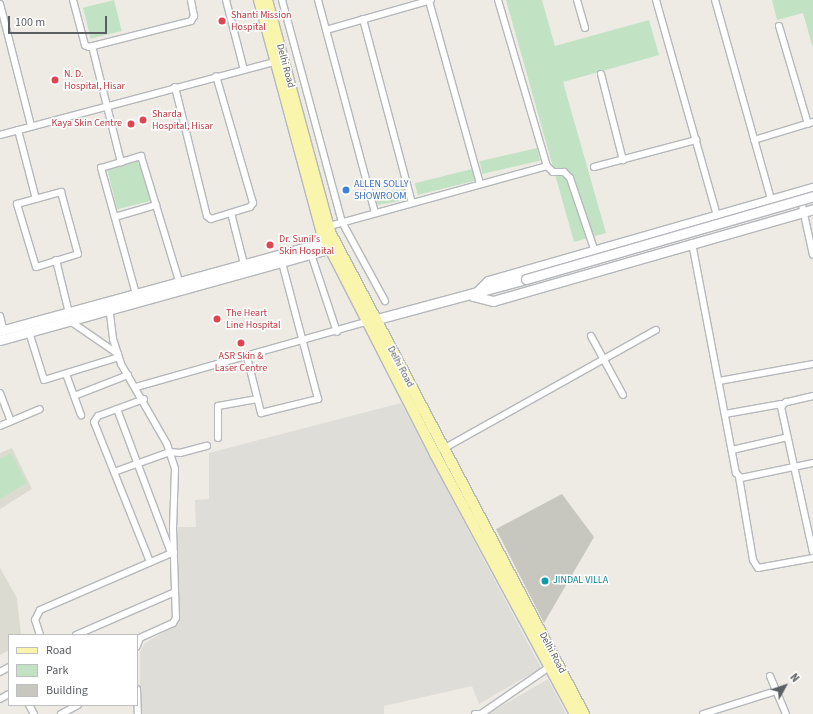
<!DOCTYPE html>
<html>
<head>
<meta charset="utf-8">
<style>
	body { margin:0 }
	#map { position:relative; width:813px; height:714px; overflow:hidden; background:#edebe3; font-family:"Source Sans 3",sans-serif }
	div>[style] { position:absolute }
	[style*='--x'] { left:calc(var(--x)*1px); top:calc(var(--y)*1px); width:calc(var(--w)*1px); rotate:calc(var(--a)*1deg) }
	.industrial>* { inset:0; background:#deddd7 }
	.education>* { inset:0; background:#dcdbd1 }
	.green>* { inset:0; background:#c1e3c4; transform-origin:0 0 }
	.building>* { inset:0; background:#c8c7bf }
	.roads { filter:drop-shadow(1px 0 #b5b8bc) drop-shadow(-1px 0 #b5b8bc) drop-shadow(0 1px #b5b8bc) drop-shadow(0 -1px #b5b8bc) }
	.minor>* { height:6px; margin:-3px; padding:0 3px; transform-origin:3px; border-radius:3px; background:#fff }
	.secondary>* { height:9px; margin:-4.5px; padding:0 4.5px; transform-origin:4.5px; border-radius:4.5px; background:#fff }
	.primary>* { height:10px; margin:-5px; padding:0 5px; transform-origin:5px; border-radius:5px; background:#f9f5ac }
	.bridges { filter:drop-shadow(1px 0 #b6b8be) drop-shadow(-1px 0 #b6b8be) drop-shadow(0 1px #b6b8be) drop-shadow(0 -1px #b6b8be) }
	.secondary-bridge>* { height:9px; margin:-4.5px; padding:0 4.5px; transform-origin:4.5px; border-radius:4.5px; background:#fff }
	.dots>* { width:11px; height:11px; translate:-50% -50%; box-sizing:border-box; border:2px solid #fff; border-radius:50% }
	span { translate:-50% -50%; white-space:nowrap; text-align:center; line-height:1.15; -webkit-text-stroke:3px #fff; paint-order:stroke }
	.health-label { font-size:10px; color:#be3a42 }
	.left { translate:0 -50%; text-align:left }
	.right { translate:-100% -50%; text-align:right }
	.street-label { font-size:10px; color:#5b5e62 }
	.shop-label { font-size:10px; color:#366cbe }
	.culture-label { font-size:10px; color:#0d838f }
	.legend { position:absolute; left:8px; top:634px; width:130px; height:72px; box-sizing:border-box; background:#fff; border:1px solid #bdbfc0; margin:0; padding:5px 7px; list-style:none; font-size:12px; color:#5b5e62 }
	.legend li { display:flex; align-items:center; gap:8px; height:20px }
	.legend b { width:20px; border:1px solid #bdbfc0 }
	.north { position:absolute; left:765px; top:666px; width:40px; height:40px; -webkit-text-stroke:3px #fff; paint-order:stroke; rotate:50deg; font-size:11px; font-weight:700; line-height:16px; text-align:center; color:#5b5e62 }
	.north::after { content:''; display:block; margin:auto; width:14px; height:18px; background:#5b5e62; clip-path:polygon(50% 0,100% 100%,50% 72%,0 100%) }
	.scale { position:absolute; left:8px; top:16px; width:99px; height:18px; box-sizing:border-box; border:2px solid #5b5e62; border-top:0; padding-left:5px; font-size:12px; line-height:14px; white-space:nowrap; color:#5b5e62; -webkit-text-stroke:3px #fff; paint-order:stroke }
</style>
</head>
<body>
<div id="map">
	<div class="industrial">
		<div style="clip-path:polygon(401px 403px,541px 668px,479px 704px,472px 686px,384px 706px,384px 714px,140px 714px,140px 652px,145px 643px,178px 624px,176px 527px,196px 527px,195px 500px,209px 499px,209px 453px)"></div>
		<div style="clip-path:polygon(548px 679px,566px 714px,488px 714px)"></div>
	</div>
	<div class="education">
		<div style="clip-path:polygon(12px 448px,32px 489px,0 509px,0 453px)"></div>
		<div style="clip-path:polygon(0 568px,17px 598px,21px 635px,9px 635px,9px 650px,0 655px)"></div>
	</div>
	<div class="green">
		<div style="left:114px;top:0;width:32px;height:32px;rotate:76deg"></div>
		<div style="clip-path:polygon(506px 0,542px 0,555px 46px,649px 20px,659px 55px,563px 82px,606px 233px,574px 242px)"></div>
		<div style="clip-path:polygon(772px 0,813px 0,813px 48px,803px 13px,777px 20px)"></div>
		<div style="left:537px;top:148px;width:13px;height:59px;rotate:77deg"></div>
		<div style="left:141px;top:160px;width:42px;height:35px;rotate:76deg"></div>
		<div style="left:472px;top:169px;width:12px;height:59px;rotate:76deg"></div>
		<div style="left:405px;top:189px;width:11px;height:30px;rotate:80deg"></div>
		<div style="clip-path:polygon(11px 453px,27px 483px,0 499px,0 459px)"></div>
	</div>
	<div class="building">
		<div style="clip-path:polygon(562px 494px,594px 537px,544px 623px,496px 529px)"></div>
	</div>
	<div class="roads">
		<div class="minor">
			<div style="--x:73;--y:0;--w:47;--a:75.1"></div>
			<div style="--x:85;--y:45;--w:4;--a:27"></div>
			<div style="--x:89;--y:47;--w:105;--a:-14.3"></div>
			<div style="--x:191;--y:21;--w:6;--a:-59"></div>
			<div style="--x:194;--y:16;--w:16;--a:-101"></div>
			<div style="--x:226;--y:0;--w:72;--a:75.6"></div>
			<div style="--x:282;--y:0;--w:230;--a:74.9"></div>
			<div style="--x:342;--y:222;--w:90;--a:61.4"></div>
			<div style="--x:318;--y:0;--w:220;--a:75"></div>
			<div style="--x:498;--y:0;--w:173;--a:73.6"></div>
			<div style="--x:547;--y:166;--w:8;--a:45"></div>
			<div style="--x:553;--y:172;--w:11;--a:0"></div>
			<div style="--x:564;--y:172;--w:8;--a:45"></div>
			<div style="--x:570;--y:178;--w:75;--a:71.3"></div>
			<div style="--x:577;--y:0;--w:29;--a:74"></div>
			<div style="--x:656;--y:0;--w:223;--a:74.2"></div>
			<div style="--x:715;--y:0;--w:207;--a:74.3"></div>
			<div style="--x:429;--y:1;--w:190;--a:74.4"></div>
			<div style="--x:0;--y:4;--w:126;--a:75.7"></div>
			<div style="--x:363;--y:19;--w:190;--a:75.1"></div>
			<div style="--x:779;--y:26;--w:102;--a:73.5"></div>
			<div style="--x:326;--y:30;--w:109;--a:-15.9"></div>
			<div style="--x:92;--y:46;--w:120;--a:76"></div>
			<div style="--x:601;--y:74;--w:89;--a:75.7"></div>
			<div style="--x:175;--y:87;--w:133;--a:76.1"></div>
			<div style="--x:207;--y:216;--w:5;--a:37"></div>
			<div style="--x:211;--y:219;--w:41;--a:-17.1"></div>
			<div style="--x:250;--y:207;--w:5;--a:-53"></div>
			<div style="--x:253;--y:203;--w:132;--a:-106.2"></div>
			<div style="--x:18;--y:130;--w:71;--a:75.4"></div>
			<div style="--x:0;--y:135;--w:289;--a:-14.9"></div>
			<div style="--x:754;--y:140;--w:62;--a:-17"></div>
			<div style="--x:594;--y:167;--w:106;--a:-14.8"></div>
			<div style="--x:61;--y:192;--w:64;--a:74.7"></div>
			<div style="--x:78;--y:254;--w:44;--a:162.8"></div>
			<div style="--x:36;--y:267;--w:66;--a:-106.8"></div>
			<div style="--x:17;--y:204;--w:46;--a:-15.3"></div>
			<div style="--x:802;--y:205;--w:51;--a:77.6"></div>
			<div style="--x:231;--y:213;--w:57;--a:75.7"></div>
			<div style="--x:115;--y:217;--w:43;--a:-16.3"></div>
			<div style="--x:326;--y:227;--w:229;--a:-15.4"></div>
			<div style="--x:692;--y:243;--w:234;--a:79.2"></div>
			<div style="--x:736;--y:473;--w:7;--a:45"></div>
			<div style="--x:741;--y:478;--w:74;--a:-11.8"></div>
			<div style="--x:311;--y:254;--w:82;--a:71.6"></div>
			<div style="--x:56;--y:260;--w:55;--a:76.2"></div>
			<div style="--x:136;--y:294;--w:131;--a:-105.5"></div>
			<div style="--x:101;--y:168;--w:42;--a:-16.7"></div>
			<div style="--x:141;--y:156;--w:134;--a:73.1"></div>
			<div style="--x:109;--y:306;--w:33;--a:83"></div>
			<div style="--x:113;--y:339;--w:26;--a:72"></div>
			<div style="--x:121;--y:364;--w:92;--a:60.1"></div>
			<div style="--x:167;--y:444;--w:26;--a:72"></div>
			<div style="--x:175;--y:469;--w:60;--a:91.9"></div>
			<div style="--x:173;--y:529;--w:89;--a:88.1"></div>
			<div style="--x:176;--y:618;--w:6;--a:121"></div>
			<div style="--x:173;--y:623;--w:36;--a:156"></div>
			<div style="--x:140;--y:638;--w:9;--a:111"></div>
			<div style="--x:0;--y:316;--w:16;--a:76"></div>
			<div style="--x:70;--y:321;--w:58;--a:34.5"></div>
			<div style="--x:29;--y:332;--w:50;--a:72.6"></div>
			<div style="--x:44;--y:380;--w:78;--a:-17"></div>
			<div style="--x:591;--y:336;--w:67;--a:61.5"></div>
			<div style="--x:247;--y:357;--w:58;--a:76"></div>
			<div style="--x:261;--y:413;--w:59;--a:-13.8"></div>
			<div style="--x:318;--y:399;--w:145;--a:-104.8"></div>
			<div style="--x:66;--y:374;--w:44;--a:69.9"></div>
			<div style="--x:719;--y:381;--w:96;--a:-10.3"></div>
			<div style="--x:136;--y:387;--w:239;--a:-15.8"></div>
			<div style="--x:0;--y:393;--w:30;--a:69"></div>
			<div style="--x:74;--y:396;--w:58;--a:-21.3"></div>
			<div style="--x:813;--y:396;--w:28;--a:167"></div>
			<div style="--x:786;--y:402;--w:7;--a:135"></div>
			<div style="--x:781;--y:407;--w:148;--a:77.6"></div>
			<div style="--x:144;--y:399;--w:49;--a:159.7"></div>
			<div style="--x:98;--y:416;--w:7;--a:124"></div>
			<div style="--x:94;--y:422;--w:151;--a:68.2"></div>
			<div style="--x:117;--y:409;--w:154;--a:69.4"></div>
			<div style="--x:725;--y:414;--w:57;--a:-10.1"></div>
			<div style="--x:0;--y:426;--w:43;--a:-23"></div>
			<div style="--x:218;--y:438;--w:32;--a:-90"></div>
			<div style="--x:218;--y:406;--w:40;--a:-10"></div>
			<div style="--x:443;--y:449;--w:244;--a:-29.2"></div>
			<div style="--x:732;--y:450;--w:57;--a:-13.1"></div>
			<div style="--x:114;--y:472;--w:59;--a:-19.7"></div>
			<div style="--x:170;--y:452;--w:10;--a:6"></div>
			<div style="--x:180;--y:453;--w:28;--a:-15"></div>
			<div style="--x:739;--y:477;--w:84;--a:80.4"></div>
			<div style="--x:753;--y:560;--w:9;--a:58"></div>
			<div style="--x:758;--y:568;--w:56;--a:-10.3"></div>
			<div style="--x:40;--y:635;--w:16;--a:-108"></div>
			<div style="--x:35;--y:620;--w:11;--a:-63"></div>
			<div style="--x:40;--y:610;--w:146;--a:-23.4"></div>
			<div style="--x:76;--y:635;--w:108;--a:-23.5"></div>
			<div style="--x:0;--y:672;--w:10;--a:-29"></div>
			<div style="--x:770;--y:676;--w:41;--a:67.2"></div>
			<div style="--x:137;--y:689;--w:25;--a:88"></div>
			<div style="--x:0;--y:699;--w:10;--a:-29"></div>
			<div style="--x:29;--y:705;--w:10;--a:61"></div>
			<div style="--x:61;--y:714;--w:19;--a:-28"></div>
			<div style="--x:475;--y:714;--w:6;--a:0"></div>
			<div style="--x:481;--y:714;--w:86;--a:-34.6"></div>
			<div style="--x:703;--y:714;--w:77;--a:-17.5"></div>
		</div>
		<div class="secondary">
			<div style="--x:473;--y:296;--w:21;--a:-45"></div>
			<div style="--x:488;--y:281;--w:338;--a:-16"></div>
			<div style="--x:473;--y:296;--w:21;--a:14"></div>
			<div style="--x:493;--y:301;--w:333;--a:-16"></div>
			<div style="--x:370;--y:321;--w:162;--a:-15.1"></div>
			<div style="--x:0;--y:331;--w:344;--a:-15.3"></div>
			<div style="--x:0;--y:340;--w:349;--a:-15.5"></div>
		</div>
		<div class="primary">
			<div style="--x:259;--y:0;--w:241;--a:74.9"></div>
			<div style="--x:322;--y:233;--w:248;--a:62.9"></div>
			<div style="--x:435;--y:454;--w:295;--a:61.7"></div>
			<div style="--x:267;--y:0;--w:240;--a:74.8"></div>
			<div style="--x:330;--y:232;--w:545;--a:62.21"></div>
		</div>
	</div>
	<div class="bridges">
		<div class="secondary-bridge">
			<div style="--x:526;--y:279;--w:299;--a:-16.1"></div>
		</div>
	</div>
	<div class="dots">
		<div style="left:222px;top:21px;background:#e0444e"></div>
		<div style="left:55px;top:80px;background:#e0444e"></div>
		<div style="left:143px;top:120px;background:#e0444e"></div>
		<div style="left:131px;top:124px;background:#e0444e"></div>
		<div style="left:346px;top:190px;background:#3f7fe0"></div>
		<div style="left:270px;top:245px;background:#e0444e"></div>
		<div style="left:217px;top:319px;background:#e0444e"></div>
		<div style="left:241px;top:343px;background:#e0444e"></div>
		<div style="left:545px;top:581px;background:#0f9aa8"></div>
	</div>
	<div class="health-label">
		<span class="left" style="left:231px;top:21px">Shanti Mission<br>Hospital</span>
		<span class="left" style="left:64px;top:80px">N. D.<br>Hospital, Hisar</span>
		<span class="left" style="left:152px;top:120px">Sharda<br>Hospital, Hisar</span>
		<span class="right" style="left:122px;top:124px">Kaya Skin Centre</span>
		<span class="left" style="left:279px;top:245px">Dr. Sunil's<br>Skin Hospital</span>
		<span class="left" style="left:226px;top:319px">The Heart<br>Line Hospital</span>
		<span style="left:241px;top:362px">ASR Skin &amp;<br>Laser Centre</span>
	</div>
	<div class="street-label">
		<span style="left:285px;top:66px;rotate:75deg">Delhi Road</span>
		<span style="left:400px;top:367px;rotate:62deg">Delhi Road</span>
		<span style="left:552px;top:653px;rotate:62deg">Delhi Road</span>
	</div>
	<div class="shop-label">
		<span class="left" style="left:354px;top:190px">ALLEN SOLLY<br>SHOWROOM</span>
	</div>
	<div class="culture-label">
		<span class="left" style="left:553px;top:581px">JINDAL VILLA</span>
	</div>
	<ul class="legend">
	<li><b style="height:5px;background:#f9f5ac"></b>Road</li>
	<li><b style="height:11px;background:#c1e3c4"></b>Park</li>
	<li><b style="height:11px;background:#c8c7bf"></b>Building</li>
	</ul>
	<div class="north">N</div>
	<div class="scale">100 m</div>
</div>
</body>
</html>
